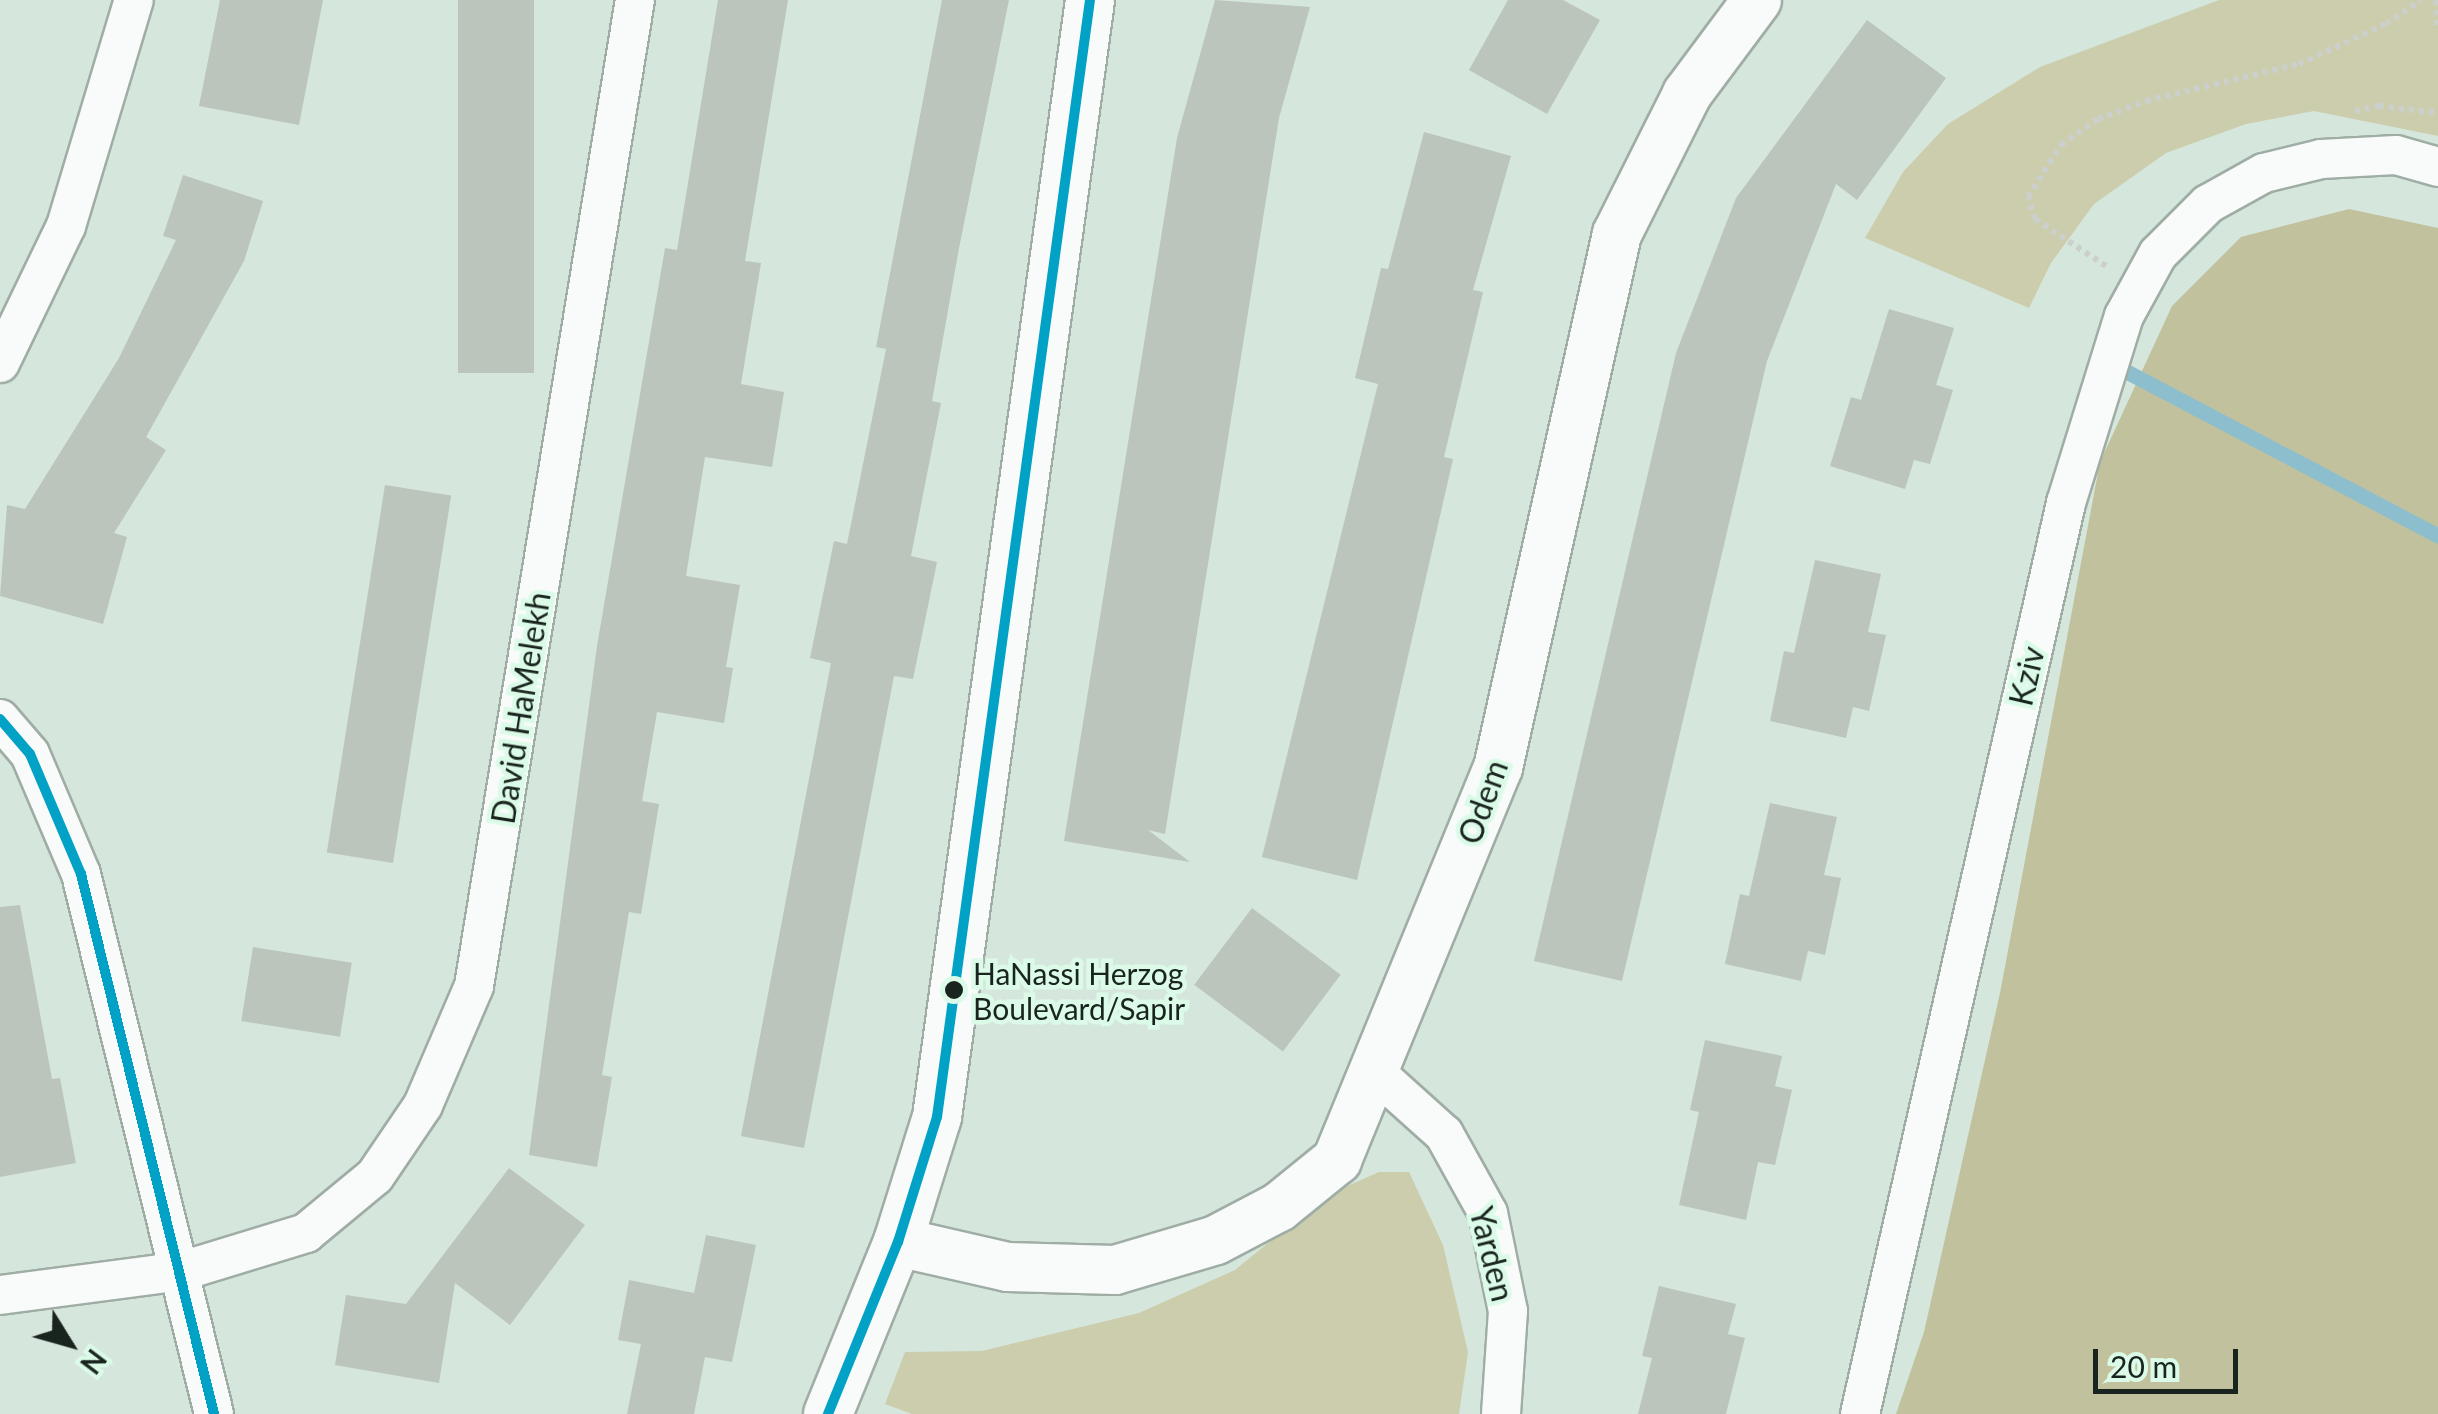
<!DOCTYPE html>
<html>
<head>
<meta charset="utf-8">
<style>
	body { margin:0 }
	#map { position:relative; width:2438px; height:1414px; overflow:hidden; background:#d5e6dc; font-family:Lato,sans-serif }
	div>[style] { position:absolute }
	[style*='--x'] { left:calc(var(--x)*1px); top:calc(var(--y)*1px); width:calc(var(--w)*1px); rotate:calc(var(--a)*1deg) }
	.green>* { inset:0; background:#cccdac }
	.forest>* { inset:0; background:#c1c19e }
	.stream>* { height:15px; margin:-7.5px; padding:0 7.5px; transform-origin:7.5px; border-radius:7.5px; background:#8cbecd }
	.building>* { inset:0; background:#bbc5bb; transform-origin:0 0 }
	.path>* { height:6px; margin-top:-3px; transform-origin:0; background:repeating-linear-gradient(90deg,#cbd0cd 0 5px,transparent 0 10px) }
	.roads { filter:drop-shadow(2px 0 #9fada5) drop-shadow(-2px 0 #9fada5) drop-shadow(0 2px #9fada5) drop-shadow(0 -2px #9fada5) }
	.minor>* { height:38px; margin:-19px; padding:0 19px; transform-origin:19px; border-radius:19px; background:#f9fbfa }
	.tertiary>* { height:48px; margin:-24px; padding:0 24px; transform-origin:24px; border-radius:24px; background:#f9fbfa }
	.bus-1>* { height:10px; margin:-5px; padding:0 5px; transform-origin:5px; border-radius:5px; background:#01a2c5 }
	.dots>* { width:28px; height:28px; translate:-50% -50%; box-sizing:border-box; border:5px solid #dbfbe8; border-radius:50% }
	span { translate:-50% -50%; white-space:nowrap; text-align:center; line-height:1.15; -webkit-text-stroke:9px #dbfbe8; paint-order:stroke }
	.bus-label { font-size:30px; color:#19241e }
	.left { translate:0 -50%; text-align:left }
	.street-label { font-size:32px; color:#19241e }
	.north { position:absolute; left:20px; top:1294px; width:100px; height:100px; -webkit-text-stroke:8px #dbfbe8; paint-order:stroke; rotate:127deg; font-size:28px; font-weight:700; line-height:40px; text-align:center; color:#19241e }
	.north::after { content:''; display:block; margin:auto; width:35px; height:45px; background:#19241e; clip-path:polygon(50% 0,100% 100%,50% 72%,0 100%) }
	.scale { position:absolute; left:2093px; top:1349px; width:145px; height:45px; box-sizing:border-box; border:5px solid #19241e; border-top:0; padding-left:12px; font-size:30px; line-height:35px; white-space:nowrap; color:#19241e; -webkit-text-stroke:8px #dbfbe8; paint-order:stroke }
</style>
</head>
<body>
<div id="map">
	<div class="green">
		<div style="clip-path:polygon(2219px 0,2438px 0,2438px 136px,2314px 111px,2246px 124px,2166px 153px,2094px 204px,2051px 263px,2029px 308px,1865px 238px,1903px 172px,1948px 124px,2040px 67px)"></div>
		<div style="clip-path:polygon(1379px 1172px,1409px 1172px,1443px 1245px,1468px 1352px,1459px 1414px,912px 1414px,885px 1404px,905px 1352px,982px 1351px,1139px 1313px,1235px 1270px,1327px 1195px)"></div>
	</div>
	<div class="forest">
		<div style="clip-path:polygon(2349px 209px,2438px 228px,2438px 1414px,1896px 1414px,1924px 1332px,2000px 993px,2100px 462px,2172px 306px,2241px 237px)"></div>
	</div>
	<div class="stream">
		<div style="--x:2118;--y:367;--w:362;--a:27.8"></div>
	</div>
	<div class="building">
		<div style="clip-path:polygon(220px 0,323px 0,299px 125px,199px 106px)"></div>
		<div style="left:458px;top:0;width:76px;height:373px"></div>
		<div style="clip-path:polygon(718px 0,788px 0,745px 261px,761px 263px,741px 384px,784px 392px,772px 467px,705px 457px,686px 576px,740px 585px,726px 667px,733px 668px,724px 723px,657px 712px,642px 801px,659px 804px,641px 914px,629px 912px,602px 1075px,612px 1077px,597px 1167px,529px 1155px,597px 646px,665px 248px,677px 250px)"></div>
		<div style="clip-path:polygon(942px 0,1009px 0,959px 248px,932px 401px,941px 403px,911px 556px,937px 562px,913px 679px,894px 676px,804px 1148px,741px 1136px,831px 663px,810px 658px,834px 541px,847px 544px,886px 349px,876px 347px)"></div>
		<div style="clip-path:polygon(1215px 0,1310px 7px,1279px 118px,1165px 834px,1148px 830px,1190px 862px,1064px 841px,1177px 138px)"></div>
		<div style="clip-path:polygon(1508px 0,1563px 0,1600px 20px,1547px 114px,1469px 70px)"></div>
		<div style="clip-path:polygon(1867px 20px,1946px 78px,1857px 200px,1836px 184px,1767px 361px,1622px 981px,1534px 961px,1676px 353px,1736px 198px)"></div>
		<div style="clip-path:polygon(1424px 132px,1511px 156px,1473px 290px,1483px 292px,1444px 457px,1453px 459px,1357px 880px,1262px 857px,1378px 384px,1355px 378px,1381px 268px,1388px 269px)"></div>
		<div style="clip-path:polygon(183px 175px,263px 201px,244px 261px,146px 437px,166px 450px,114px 533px,127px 537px,103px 624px,0 596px,7px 505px,25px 509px,119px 358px,176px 240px,163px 236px)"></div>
		<div style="clip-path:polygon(1889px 309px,1954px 328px,1936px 385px,1953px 390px,1930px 464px,1914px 460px,1905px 489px,1830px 466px,1851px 397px,1861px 400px)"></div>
		<div style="left:385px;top:485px;width:67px;height:372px;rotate:9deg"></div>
		<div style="clip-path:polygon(1815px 560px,1881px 574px,1868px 632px,1886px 635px,1869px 711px,1853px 707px,1846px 738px,1770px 721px,1784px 651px,1794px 653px)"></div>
		<div style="clip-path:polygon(1770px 803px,1837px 817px,1824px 875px,1841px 878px,1825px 955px,1808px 951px,1801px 981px,1725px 964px,1740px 894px,1749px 896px)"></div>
		<div style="clip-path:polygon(20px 905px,52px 1079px,60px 1078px,76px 1163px,0 1177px,0 907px)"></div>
		<div style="left:1252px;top:908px;width:111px;height:96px;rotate:37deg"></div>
		<div style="left:253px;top:947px;width:100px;height:75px;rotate:9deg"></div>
		<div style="clip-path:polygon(1705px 1040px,1782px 1056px,1775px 1086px,1792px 1090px,1775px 1165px,1758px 1162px,1746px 1220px,1679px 1205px,1699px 1112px,1690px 1110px)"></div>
		<div style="clip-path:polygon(509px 1168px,585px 1225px,510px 1325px,455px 1283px,439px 1383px,335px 1365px,346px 1295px,406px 1304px)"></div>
		<div style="clip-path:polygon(706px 1235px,756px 1245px,732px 1362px,705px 1357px,694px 1414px,627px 1414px,641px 1344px,618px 1340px,629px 1280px,694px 1293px)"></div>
		<div style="clip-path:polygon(1659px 1286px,1736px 1304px,1728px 1334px,1745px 1338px,1726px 1414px,1638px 1414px,1652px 1358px,1642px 1356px)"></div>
	</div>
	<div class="path">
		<div style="--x:2436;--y:0;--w:26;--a:86"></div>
		<div style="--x:2355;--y:111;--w:25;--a:-12"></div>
		<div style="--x:2379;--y:106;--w:59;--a:6.8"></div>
		<div style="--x:2106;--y:266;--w:85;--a:-146.5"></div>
		<div style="--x:2035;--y:219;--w:23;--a:-108"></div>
		<div style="--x:2028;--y:197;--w:62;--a:-57.6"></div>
		<div style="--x:2061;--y:145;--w:45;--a:-35.1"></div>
		<div style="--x:2098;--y:119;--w:51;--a:-20.6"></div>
		<div style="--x:2146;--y:101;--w:157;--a:-13.6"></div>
		<div style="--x:2299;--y:64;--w:96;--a:-24.7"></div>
		<div style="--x:2386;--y:24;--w:42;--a:-34.4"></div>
	</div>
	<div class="roads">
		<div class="minor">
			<div style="--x:0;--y:363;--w:152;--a:-64.3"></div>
			<div style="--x:66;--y:226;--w:236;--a:-73.3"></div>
			<div style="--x:0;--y:719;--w:46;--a:49.4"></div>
			<div style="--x:30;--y:754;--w:130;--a:67"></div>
			<div style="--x:81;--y:874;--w:556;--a:76.16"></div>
			<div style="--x:1376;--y:1073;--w:91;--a:41.9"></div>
			<div style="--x:1444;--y:1134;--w:90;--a:60.9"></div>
			<div style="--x:1488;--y:1213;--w:100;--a:78.5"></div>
			<div style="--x:1508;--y:1311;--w:103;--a:93.9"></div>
			<div style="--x:0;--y:1295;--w:184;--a:-7.5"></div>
			<div style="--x:182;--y:1271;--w:130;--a:-17"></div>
			<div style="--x:306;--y:1233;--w:89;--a:-39.6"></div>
			<div style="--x:375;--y:1176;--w:86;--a:-55.9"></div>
			<div style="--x:423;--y:1105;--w:129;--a:-66.8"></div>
			<div style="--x:474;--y:986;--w:999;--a:-80.73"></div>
			<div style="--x:1860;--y:1414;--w:934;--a:-77.26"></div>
			<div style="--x:2066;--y:503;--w:196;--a:-72.8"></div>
			<div style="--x:2124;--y:316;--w:71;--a:-61.3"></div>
			<div style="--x:2158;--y:254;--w:71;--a:-45"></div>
			<div style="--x:2208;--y:204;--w:64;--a:-29"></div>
			<div style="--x:2264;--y:173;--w:59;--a:-13.8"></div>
			<div style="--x:2321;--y:159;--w:75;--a:-3.1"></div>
			<div style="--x:2396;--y:155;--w:44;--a:15.9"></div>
		</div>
		<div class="tertiary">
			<div style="--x:898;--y:1242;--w:113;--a:12.8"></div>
			<div style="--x:1008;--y:1267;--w:107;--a:1.6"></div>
			<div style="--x:1115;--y:1270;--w:105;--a:-16.5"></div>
			<div style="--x:1216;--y:1240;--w:71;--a:-27.6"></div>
			<div style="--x:1279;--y:1207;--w:75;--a:-39"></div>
			<div style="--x:1337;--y:1160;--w:424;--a:-67.7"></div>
			<div style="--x:1498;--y:768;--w:547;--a:-77.44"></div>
			<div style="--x:1617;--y:234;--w:157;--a:-63.4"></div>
			<div style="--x:1687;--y:94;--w:117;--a:-53.3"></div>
			<div style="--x:828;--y:1414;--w:186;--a:-67.9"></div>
			<div style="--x:898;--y:1242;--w:131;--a:-72.7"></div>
			<div style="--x:937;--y:1117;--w:1127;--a:-82.2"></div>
		</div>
	</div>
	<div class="bus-1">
		<div style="--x:0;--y:719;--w:46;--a:49.4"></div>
		<div style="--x:30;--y:754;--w:130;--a:67"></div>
		<div style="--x:81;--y:874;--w:556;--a:76.16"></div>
		<div style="--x:828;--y:1414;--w:186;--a:-67.9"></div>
		<div style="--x:898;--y:1242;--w:131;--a:-72.7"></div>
		<div style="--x:937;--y:1117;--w:1127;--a:-82.2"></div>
	</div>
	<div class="dots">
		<div style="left:954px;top:990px;background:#19241e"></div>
	</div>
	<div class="bus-label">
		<span class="left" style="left:973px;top:990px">HaNassi Herzog<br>Boulevard/Sapir</span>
	</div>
	<div class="street-label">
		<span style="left:2027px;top:676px;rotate:-77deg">Kziv</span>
		<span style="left:521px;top:708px;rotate:-81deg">David HaMelekh</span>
		<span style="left:1483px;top:802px;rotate:-70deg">Odem</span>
		<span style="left:1492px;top:1254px;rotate:76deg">Yarden</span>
	</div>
	<div class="north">N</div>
	<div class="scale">20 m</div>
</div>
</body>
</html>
